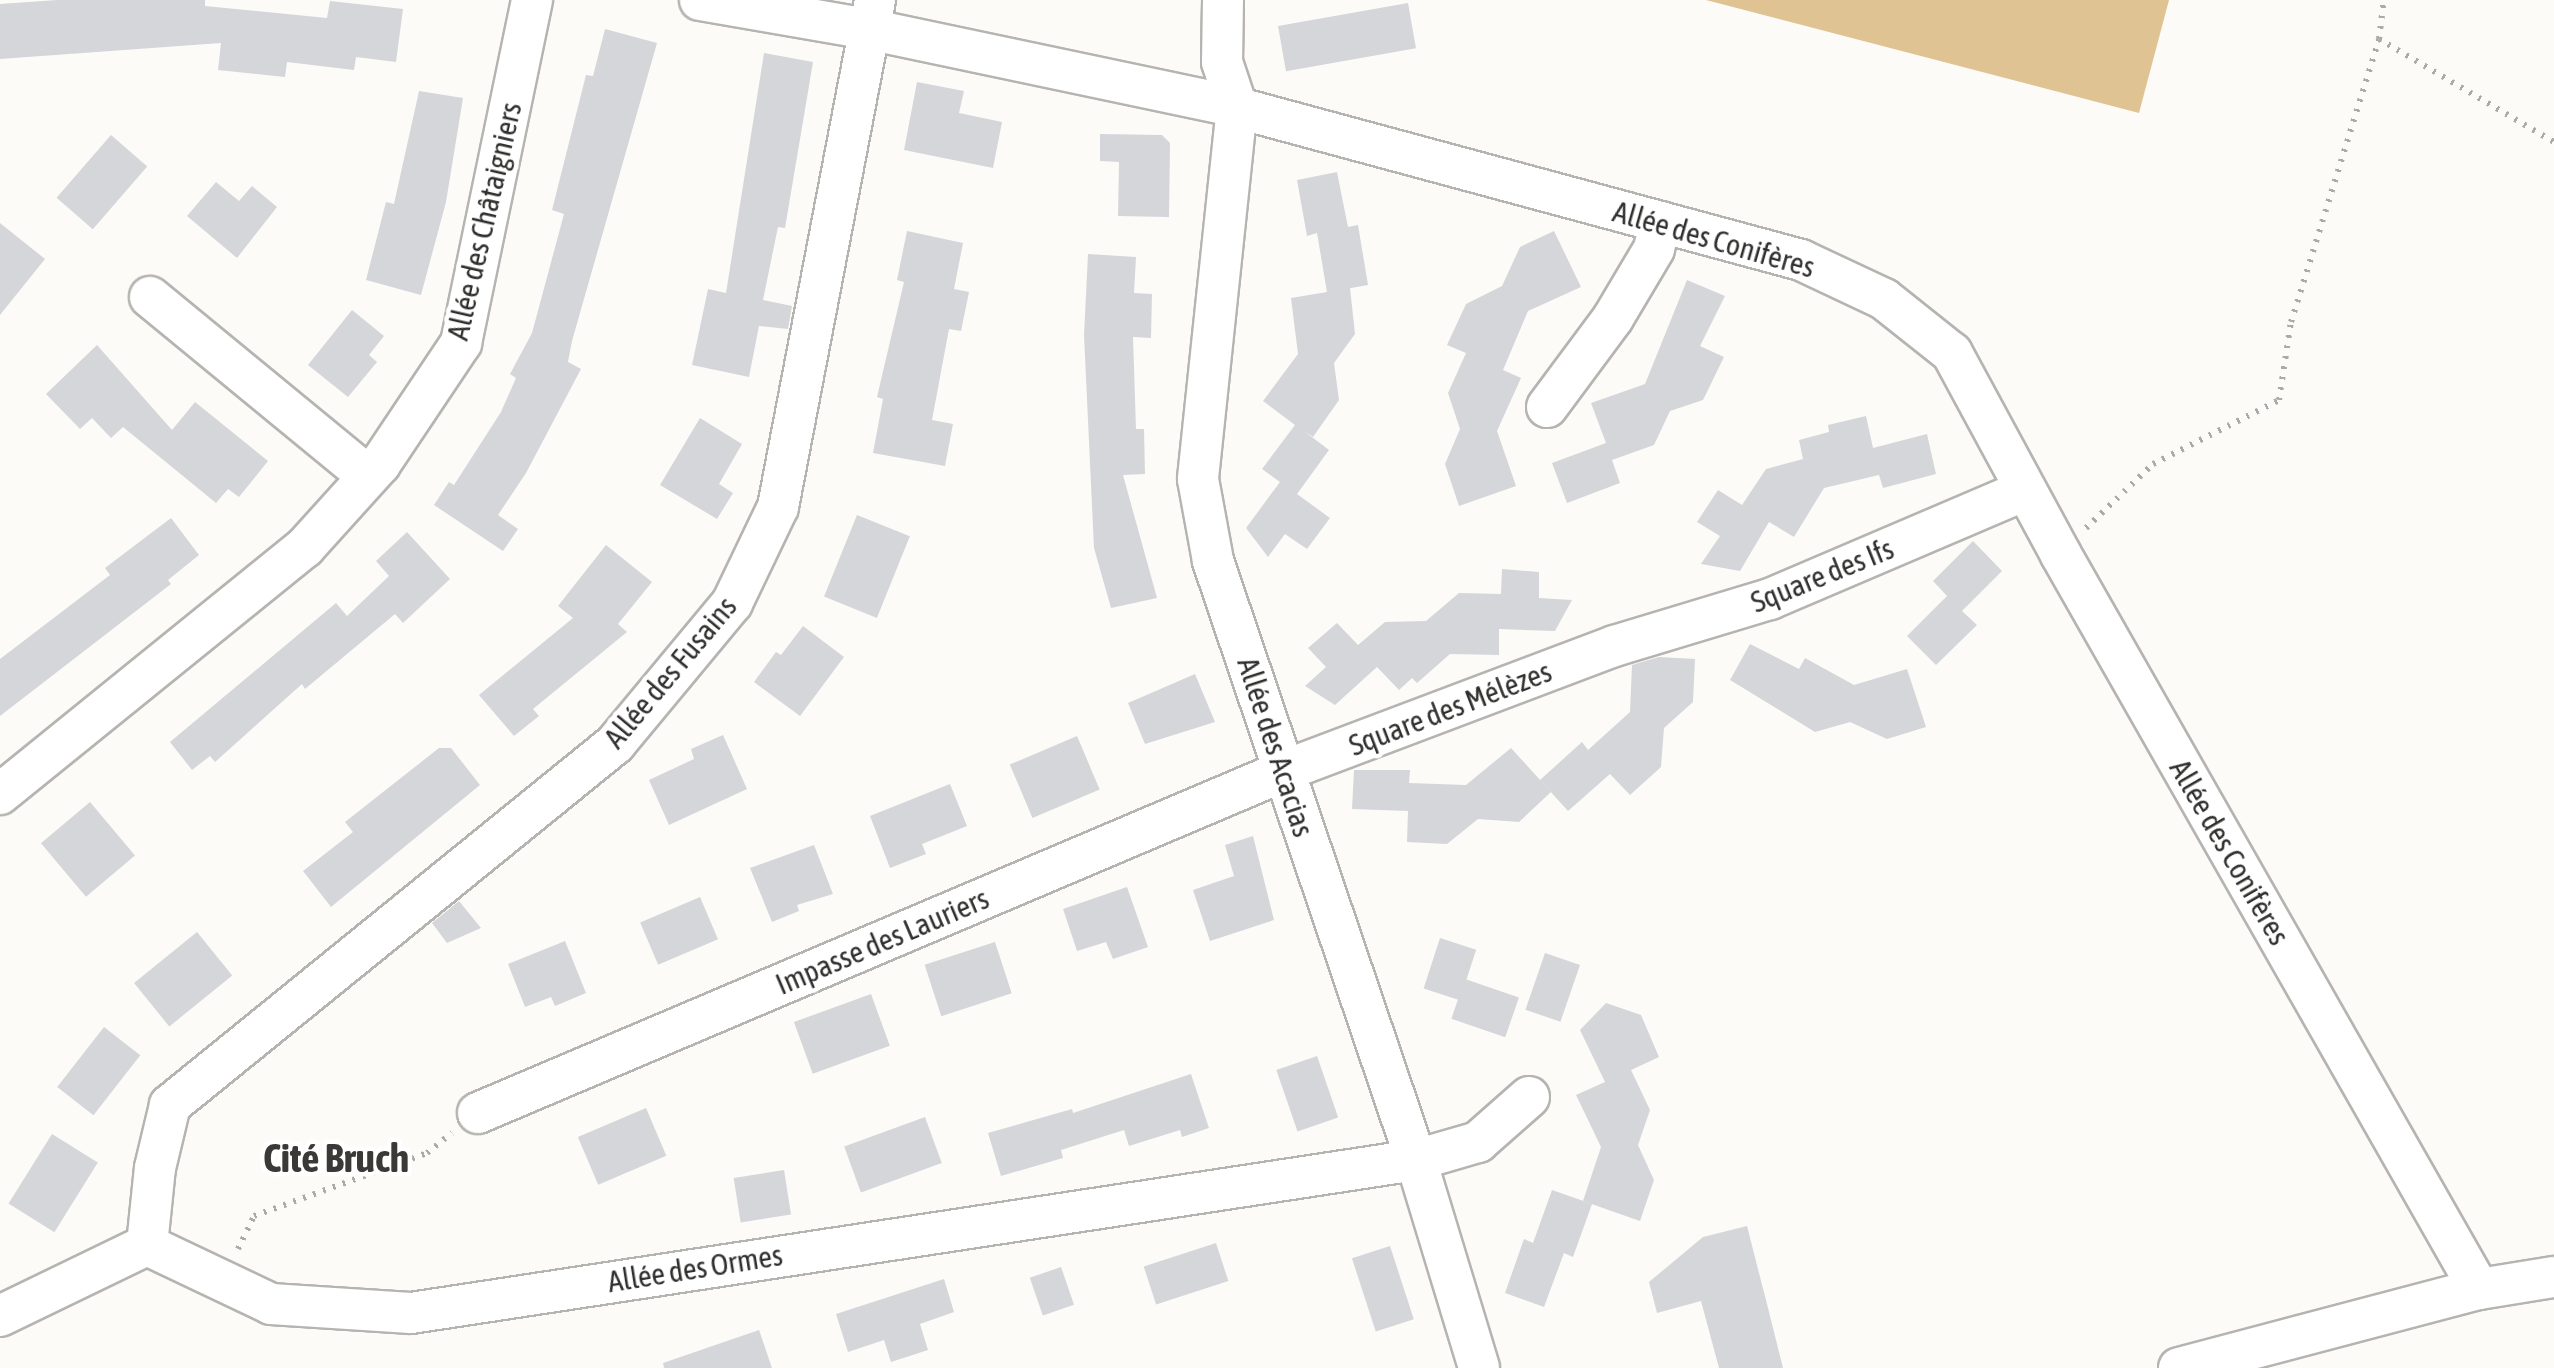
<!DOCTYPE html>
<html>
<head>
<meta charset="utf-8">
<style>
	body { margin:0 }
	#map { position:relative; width:2554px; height:1368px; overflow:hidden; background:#fdfbf7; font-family:"Asap Condensed",sans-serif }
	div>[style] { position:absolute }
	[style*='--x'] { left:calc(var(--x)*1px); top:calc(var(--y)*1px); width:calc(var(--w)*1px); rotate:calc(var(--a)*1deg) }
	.green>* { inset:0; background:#dfc392 }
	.building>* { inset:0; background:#d4d6da; transform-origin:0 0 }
	.path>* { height:6px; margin-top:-3px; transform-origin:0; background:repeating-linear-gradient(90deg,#acaaa8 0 2.5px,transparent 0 10.5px) }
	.roads { filter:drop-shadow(2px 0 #b6b4b1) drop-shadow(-2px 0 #b6b4b1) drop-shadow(0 2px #b6b4b1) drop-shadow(0 -2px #b6b4b1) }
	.street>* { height:40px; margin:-20px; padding:0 20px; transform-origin:20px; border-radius:20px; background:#fff }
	span { translate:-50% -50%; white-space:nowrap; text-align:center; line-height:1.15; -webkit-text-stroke:9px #fff; paint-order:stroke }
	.street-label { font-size:30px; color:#302f2e }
	.district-label { font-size:40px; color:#3b3937; font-weight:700 }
</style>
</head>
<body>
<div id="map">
	<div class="green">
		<div style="clip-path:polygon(1706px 0,2169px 0,2139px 113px)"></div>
	</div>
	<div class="building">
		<div style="clip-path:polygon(57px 0,205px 0,205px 6px,327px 18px,330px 1px,403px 9px,396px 62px,356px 57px,354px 70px,287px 62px,285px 77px,218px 70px,221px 43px,0 59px,0 4px)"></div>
		<div style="left:1408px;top:3px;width:46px;height:132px;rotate:80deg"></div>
		<div style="clip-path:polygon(605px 29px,657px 43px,572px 341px,568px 362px,581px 369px,526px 473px,498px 515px,518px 529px,503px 551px,434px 505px,449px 482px,454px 485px,501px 412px,516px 378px,510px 374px,532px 333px,564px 214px,552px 210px,586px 75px,593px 76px)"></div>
		<div style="clip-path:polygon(764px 53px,813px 62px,785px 228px,778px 227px,763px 300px,792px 306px,788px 329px,759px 326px,749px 377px,692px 365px,708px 289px,726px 293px)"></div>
		<div style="clip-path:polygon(917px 82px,964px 91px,959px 113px,1002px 122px,993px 168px,904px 150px)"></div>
		<div style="clip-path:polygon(419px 91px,463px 98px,446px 202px,421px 295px,366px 280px,386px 202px,394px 204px)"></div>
		<div style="clip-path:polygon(1100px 134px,1162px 135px,1170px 143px,1169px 217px,1118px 216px,1119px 162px,1100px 161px)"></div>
		<div style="left:111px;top:135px;width:48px;height:83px;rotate:41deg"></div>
		<div style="clip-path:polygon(1337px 172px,1348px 227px,1358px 225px,1368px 285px,1329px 292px,1350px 288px,1355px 334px,1334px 363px,1339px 400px,1313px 437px,1304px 431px,1329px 450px,1297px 494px,1330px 518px,1307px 549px,1285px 534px,1268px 557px,1246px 528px,1280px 482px,1262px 469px,1295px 425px,1263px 401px,1298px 354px,1291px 298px,1327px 292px,1317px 233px,1307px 236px,1297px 180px)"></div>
		<div style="clip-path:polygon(216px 182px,239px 201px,252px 186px,277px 207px,237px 258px,187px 216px)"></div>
		<div style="clip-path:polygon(0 223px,45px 259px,0 315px)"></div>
		<div style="clip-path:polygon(907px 231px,963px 243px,954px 289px,969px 292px,961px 331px,949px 329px,932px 420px,953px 424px,945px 466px,873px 453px,883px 399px,877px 397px,904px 282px,897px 280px)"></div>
		<div style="clip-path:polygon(1554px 231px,1581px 287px,1528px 311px,1503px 370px,1521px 378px,1497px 431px,1516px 486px,1459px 506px,1445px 464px,1460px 429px,1448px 393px,1466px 353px,1447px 345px,1466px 304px,1502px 286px,1520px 247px)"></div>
		<div style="clip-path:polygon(1088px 254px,1136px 257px,1134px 293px,1152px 294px,1151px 338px,1133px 337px,1136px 429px,1144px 429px,1145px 474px,1123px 475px,1157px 598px,1111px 608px,1094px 548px,1084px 335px)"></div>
		<div style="clip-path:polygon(1687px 280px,1725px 296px,1700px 346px,1724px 357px,1703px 400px,1670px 411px,1654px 445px,1612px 460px,1620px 483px,1567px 503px,1552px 463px,1606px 443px,1591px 403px,1645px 384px)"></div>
		<div style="clip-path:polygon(352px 310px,384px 336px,369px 355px,377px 362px,348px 397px,308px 365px)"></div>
		<div style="clip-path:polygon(97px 345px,172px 430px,195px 402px,268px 461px,239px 497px,228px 489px,216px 503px,123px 427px,111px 438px,92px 418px,80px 429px,46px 394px)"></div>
		<div style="clip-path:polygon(1866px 416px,1873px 448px,1927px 434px,1936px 474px,1883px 488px,1879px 475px,1824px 488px,1794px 537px,1769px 522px,1740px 571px,1701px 564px,1720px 536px,1697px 522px,1718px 490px,1742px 505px,1766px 469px,1803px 459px,1799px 440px,1829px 432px,1828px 425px)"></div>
		<div style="clip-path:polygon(700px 418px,742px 444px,719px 484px,733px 493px,717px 519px,660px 485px)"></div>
		<div style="left:857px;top:515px;width:57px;height:88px;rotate:22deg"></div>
		<div style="clip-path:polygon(171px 518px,199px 555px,168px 580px,171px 584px,0 716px,0 659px,110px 575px,105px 568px)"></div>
		<div style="clip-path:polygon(407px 532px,450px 579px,403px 623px,395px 614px,305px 689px,302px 684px,215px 762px,210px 756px,192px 770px,170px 742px,336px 603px,347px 616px,389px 576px,376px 561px)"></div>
		<div style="clip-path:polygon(1973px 541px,2002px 571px,1962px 611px,1977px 625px,1936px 665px,1907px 636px,1947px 596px,1933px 581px)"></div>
		<div style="clip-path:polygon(606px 545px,652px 582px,618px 624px,627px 632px,533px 709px,539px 716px,514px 736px,479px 695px,573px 618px,558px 606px)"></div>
		<div style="clip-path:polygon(1502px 569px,1539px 572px,1539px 598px,1572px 600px,1555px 631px,1499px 629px,1499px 655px,1450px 654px,1417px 683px,1412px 678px,1399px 690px,1377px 667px,1335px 705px,1305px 686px,1326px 667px,1308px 648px,1337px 623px,1358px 645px,1385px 622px,1426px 621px,1459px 593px,1501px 594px)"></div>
		<div style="clip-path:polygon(803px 626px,844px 657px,800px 716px,754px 682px,776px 652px,781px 655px)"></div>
		<div style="clip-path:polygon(1750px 644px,1799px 669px,1805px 658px,1854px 685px,1907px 669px,1926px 727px,1887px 739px,1850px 722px,1815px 732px,1730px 680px)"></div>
		<div style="clip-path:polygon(1659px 657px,1695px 659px,1693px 702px,1664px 728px,1661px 767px,1630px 795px,1610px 774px,1568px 811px,1540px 780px,1582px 742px,1588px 750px,1630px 712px,1632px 665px)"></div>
		<div style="clip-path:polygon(1195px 674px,1215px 722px,1145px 744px,1128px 703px)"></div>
		<div style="clip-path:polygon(723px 735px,747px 789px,669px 825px,649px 780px,694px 759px,691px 749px)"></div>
		<div style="left:1077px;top:736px;width:58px;height:73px;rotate:67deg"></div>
		<div style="clip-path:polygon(439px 748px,451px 748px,480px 785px,331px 907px,303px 871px,353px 832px,345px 822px)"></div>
		<div style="clip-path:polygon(1511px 748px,1551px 792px,1519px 822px,1478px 819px,1447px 844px,1407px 842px,1408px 811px,1352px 809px,1354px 770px,1410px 770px,1409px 783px,1466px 785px)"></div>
		<div style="clip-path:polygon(950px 784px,967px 826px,922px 844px,926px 854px,890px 868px,870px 816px)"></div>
		<div style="left:90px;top:802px;width:70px;height:64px;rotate:50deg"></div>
		<div style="clip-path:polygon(1253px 836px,1274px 920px,1210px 941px,1193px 890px,1234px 876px,1225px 845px)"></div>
		<div style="clip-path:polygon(814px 845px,833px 894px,797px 905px,799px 911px,772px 922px,750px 868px)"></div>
		<div style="clip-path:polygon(1127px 887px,1148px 947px,1113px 959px,1106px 942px,1077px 951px,1063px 909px)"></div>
		<div style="left:700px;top:897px;width:46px;height:65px;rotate:67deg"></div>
		<div style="clip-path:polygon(459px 901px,481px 928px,447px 943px,432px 923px)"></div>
		<div style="left:197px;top:932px;width:56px;height:81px;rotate:51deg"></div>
		<div style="left:1440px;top:938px;width:38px;height:53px;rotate:18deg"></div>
		<div style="clip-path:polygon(565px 941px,586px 993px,555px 1006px,551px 997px,525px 1007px,508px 964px)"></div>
		<div style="left:995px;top:942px;width:54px;height:74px;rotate:72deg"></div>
		<div style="left:1545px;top:953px;width:37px;height:60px;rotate:19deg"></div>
		<div style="left:1465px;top:979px;width:57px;height:42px;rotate:19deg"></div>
		<div style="left:871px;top:994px;width:55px;height:82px;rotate:70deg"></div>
		<div style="clip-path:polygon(1606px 1003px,1641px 1015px,1659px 1057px,1631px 1070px,1650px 1110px,1638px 1145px,1654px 1180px,1640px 1221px,1583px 1201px,1601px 1147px,1576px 1095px,1605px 1082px,1580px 1030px)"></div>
		<div style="left:104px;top:1027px;width:46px;height:76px;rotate:38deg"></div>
		<div style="left:1317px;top:1056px;width:65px;height:43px;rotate:71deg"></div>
		<div style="clip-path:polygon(1191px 1074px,1209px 1128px,1182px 1137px,1180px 1130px,1129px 1146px,1124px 1130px,1061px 1150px,1063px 1158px,1001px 1176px,988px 1133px,1072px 1109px,1073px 1113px)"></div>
		<div style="left:646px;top:1108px;width:52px;height:74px;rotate:67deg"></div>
		<div style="left:925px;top:1117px;width:49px;height:86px;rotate:70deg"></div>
		<div style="left:52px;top:1134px;width:54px;height:82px;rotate:32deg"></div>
		<div style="left:784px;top:1170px;width:45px;height:51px;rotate:81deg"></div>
		<div style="clip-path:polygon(1552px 1190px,1592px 1204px,1573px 1257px,1564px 1253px,1544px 1307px,1505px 1293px,1524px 1239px,1533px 1243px)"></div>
		<div style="clip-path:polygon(1747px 1226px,1768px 1308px,1783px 1368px,1719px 1368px,1701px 1301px,1657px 1313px,1649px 1282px,1703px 1237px)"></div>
		<div style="left:1216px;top:1243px;width:40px;height:76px;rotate:72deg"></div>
		<div style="left:1390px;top:1246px;width:77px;height:40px;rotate:72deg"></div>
		<div style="left:1061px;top:1267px;width:40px;height:33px;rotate:71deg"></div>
		<div style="clip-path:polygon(944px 1279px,954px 1312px,920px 1324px,928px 1350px,891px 1362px,884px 1340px,848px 1352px,836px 1314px)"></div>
		<div style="clip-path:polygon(759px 1330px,772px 1368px,664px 1368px,663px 1363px)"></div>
	</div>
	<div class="path">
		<div style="--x:2379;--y:39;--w:203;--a:30.5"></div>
		<div style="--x:2086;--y:528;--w:93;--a:-43.7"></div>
		<div style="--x:2153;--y:464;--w:141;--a:-26.9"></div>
		<div style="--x:2279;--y:400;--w:79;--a:-81.3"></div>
		<div style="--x:2291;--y:322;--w:296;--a:-72.7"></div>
		<div style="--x:2379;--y:39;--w:39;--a:-83"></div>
		<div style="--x:238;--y:1249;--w:37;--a:-64"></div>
		<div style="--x:254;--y:1216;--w:184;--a:-20"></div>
		<div style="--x:427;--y:1153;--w:32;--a:-39"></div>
	</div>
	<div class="roads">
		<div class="street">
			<div style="--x:700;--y:0;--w:170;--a:9.8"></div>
			<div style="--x:868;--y:29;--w:360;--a:11.9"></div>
			<div style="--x:1220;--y:103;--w:602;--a:15.12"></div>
			<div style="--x:1801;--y:260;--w:92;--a:25.2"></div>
			<div style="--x:1884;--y:299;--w:87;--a:38.5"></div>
			<div style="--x:1952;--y:353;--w:227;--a:61.6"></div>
			<div style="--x:2060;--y:553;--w:847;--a:60.35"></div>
			<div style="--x:1223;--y:0;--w:62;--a:90.9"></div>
			<div style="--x:1222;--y:62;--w:47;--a:71.6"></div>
			<div style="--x:1237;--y:107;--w:374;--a:96"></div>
			<div style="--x:1198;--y:479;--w:83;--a:79.6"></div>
			<div style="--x:1213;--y:561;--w:632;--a:71.28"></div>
			<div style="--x:1416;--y:1160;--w:217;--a:73.1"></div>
			<div style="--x:150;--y:297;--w:282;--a:39.4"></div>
			<div style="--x:1547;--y:407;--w:111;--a:-53.4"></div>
			<div style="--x:1613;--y:318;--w:80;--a:-59.3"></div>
			<div style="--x:1654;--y:249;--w:28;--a:-77"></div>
			<div style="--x:0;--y:794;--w:392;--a:-39"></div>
			<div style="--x:305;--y:547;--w:112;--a:-47.9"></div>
			<div style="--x:380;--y:464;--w:146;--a:-56.2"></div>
			<div style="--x:461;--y:343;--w:350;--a:-78.3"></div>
			<div style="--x:478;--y:1113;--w:878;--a:-23"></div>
			<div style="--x:1286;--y:770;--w:351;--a:-20.7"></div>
			<div style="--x:1614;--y:646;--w:163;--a:-16.8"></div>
			<div style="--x:1770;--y:599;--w:277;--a:-23.1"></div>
			<div style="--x:147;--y:1245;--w:77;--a:-84.1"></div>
			<div style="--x:155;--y:1168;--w:65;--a:-76.6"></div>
			<div style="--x:170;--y:1105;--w:573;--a:-39.05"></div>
			<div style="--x:615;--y:744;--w:183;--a:-50.3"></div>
			<div style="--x:732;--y:603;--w:106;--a:-64.4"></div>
			<div style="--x:778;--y:507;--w:516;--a:-79.17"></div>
			<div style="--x:0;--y:1316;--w:163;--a:-25.8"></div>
			<div style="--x:147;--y:1245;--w:137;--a:25.4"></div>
			<div style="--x:271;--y:1304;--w:140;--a:3.7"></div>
			<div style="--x:411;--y:1313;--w:1017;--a:-8.66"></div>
			<div style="--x:1416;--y:1160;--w:65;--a:-16.2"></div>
			<div style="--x:1478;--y:1142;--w:68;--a:-41.4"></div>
			<div style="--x:2179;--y:1368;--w:310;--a:-14.8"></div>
			<div style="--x:2479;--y:1289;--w:76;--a:-9.1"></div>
		</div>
	</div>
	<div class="street-label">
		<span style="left:484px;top:221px;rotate:-77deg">Allée des Châtaigniers</span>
		<span style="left:1714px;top:239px;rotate:16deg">Allée des Conifères</span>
		<span style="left:1822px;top:575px;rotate:-22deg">Square des Ifs</span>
		<span style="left:670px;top:672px;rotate:-50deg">Allée des Fusains</span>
		<span style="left:1450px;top:708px;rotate:-21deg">Square des Mélèzes</span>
		<span style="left:1276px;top:747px;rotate:72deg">Allée des Acacias</span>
		<span style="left:2230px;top:852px;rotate:60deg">Allée des Conifères</span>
		<span style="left:882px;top:941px;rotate:-23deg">Impasse des Lauriers</span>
		<span style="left:695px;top:1268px;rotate:-9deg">Allée des Ormes</span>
	</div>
	<div class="district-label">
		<span style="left:336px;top:1158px">Cité Bruch</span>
	</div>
</div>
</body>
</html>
